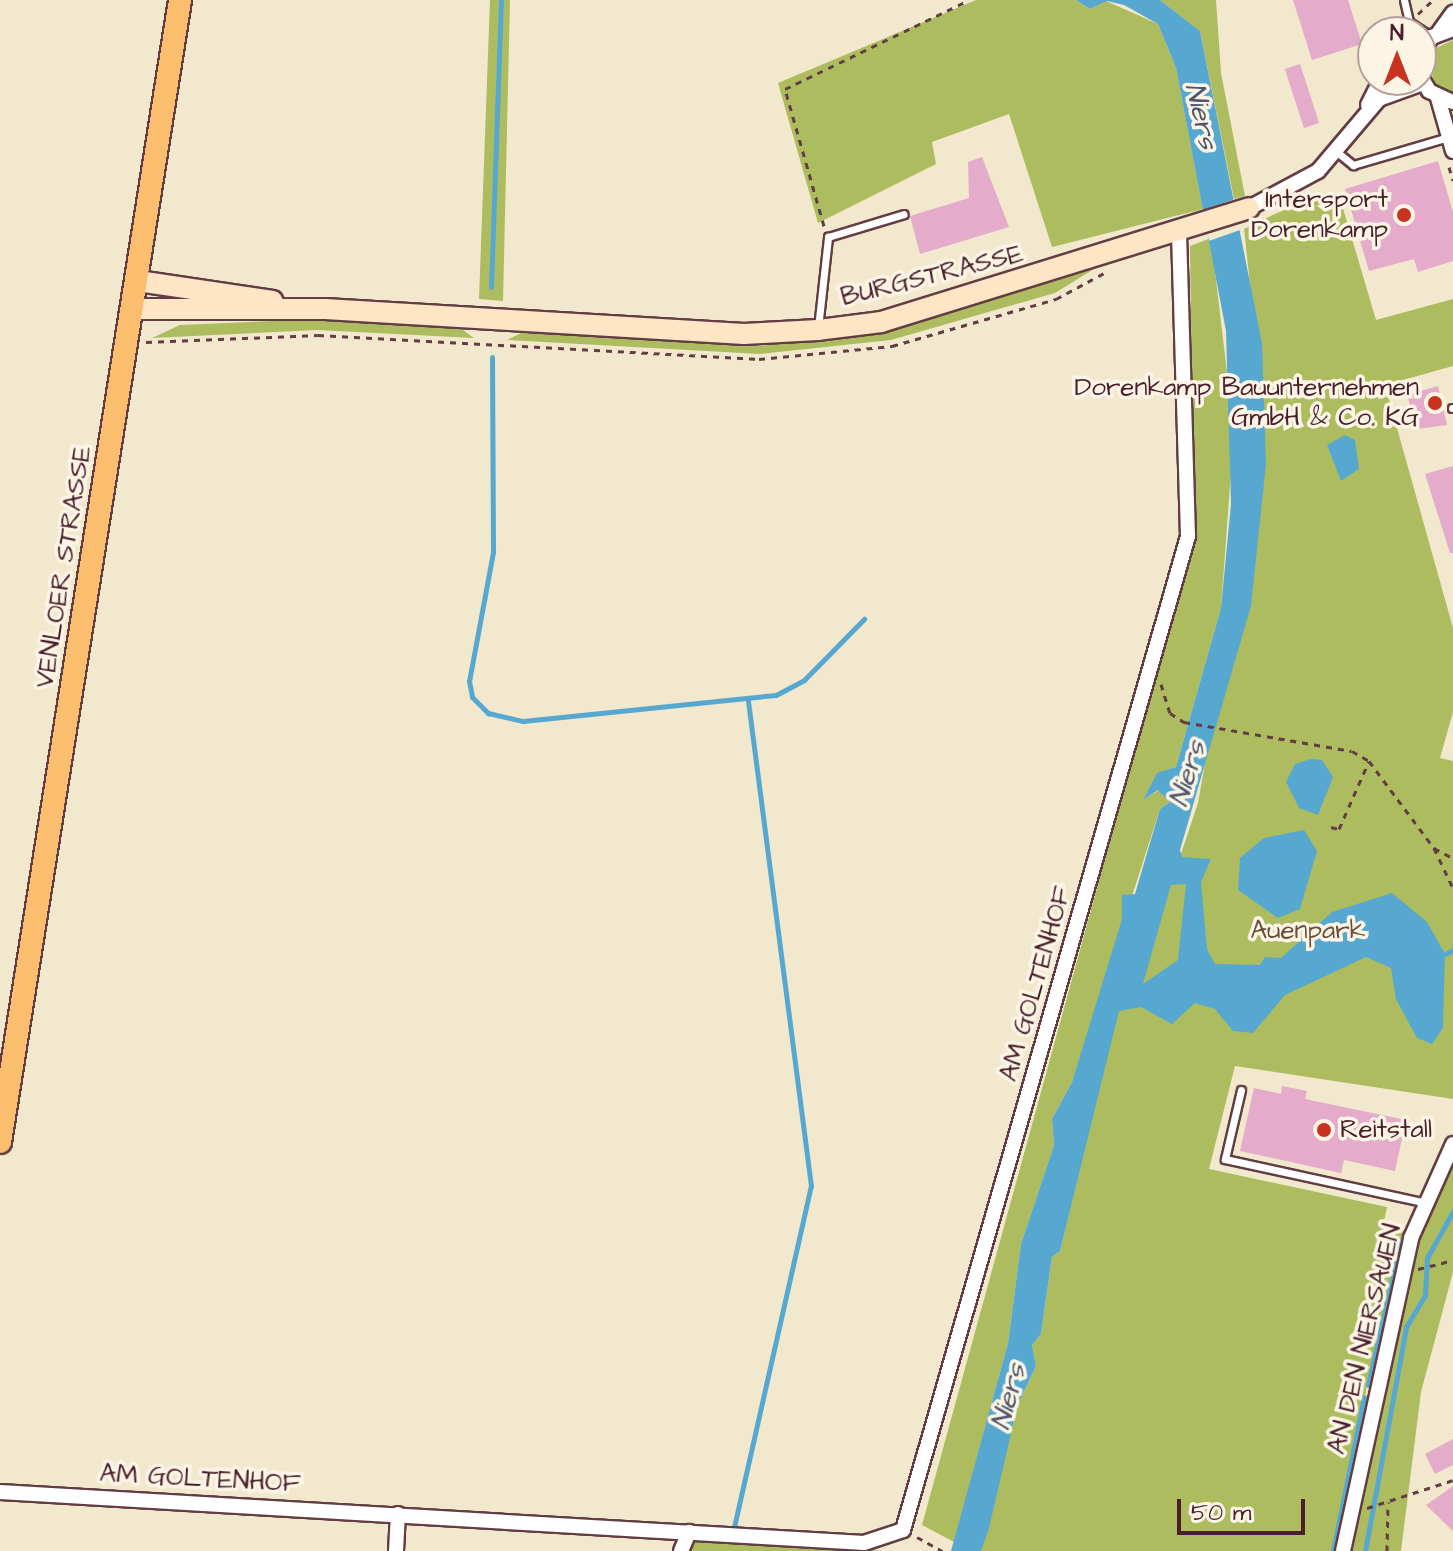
<!DOCTYPE html>
<html>
<head>
<meta charset="utf-8">
<style>
	body { margin:0 }
	#map { position:relative; width:1453px; height:1551px; overflow:hidden; background:#f1e8cd; font-family:"Architects Daughter",sans-serif }
	div>[style] { position:absolute }
	[style*='--x'] { left:calc(var(--x)*1px); top:calc(var(--y)*1px); width:calc(var(--w)*1px); rotate:calc(var(--a)*1deg) }
	.green>* { inset:0; background:#adbc5e }
	.water>* { inset:0; background:#57a8d1 }
	.pier>* { inset:0; background:#f1e8cd; transform-origin:0 0 }
	.stream>* { height:5px; margin:-2.5px; padding:0 2.5px; transform-origin:2.5px; border-radius:2.5px; background:#57a8d1 }
	.building>* { inset:0; background:#e4abca; transform-origin:0 0 }
	.path>* { height:3px; margin-top:-1.5px; transform-origin:0; background:repeating-linear-gradient(90deg,#633d43 0 6px,transparent 0 12px) }
	.roads { filter:drop-shadow(2px 0 #633d43) drop-shadow(-2px 0 #633d43) drop-shadow(0 2px #633d43) drop-shadow(0 -2px #633d43) }
	.lane>* { height:7px; margin:-3.5px; padding:0 3.5px; transform-origin:3.5px; border-radius:3.5px; background:#fff }
	.street>* { height:14px; margin:-7px; padding:0 7px; transform-origin:7px; border-radius:7px; background:#fff }
	.secondary>* { height:20px; margin:-10px; padding:0 10px; transform-origin:10px; border-radius:10px; background:#fde5c5 }
	.primary>* { height:22px; margin:-11px; padding:0 11px; transform-origin:11px; border-radius:11px; background:#fabe6e }
	.dots>* { width:22px; height:22px; translate:-50% -50%; box-sizing:border-box; border:4px solid #fcf5e5; border-radius:50% }
	span { translate:-50% -50%; white-space:nowrap; text-align:center; line-height:1.15; -webkit-text-stroke:7px #fcf5e5; paint-order:stroke }
	.poi-label { font-size:26px; color:#4a1f2b }
	.right { translate:-100% -50%; text-align:right }
	.left { translate:0 -50%; text-align:left }
	.street-label { font-size:26px; color:#4a1f2b }
	.park-label { font-size:26px; color:#684e3a }
	.water-label { font-size:28px; color:#4f566d; font-style:italic }
	.north { position:absolute; left:1357px; top:16px; width:80px; height:80px; box-sizing:border-box; background:#fcf5e5; border:2px solid #b59f9b; border-radius:50%; rotate:0deg; font-size:22px; font-weight:700; line-height:32px; text-align:center; color:#4a1f2b }
	.north::after { content:''; display:block; margin:auto; width:28px; height:36px; background:#c8321e; clip-path:polygon(50% 0,100% 100%,50% 72%,0 100%) }
	.scale { position:absolute; left:1177px; top:1499px; width:128px; height:36px; box-sizing:border-box; border:4px solid #4a1f2b; border-top:0; padding-left:10px; font-size:24px; line-height:28px; white-space:nowrap; color:#4a1f2b; -webkit-text-stroke:6px #fcf5e5; paint-order:stroke }
</style>
</head>
<body>
<div id="map">
	<div class="green">
		<div style="clip-path:polygon(490px 0,510px 0,503px 301px,479px 299px)"></div>
		<div style="clip-path:polygon(976px 0,1076px 0,1090px 9px,1106px 1px,1158px 24px,1176px 68px,1203px 209px,1052px 247px,1009px 114px,932px 142px,936px 164px,818px 223px,778px 83px)"></div>
		<div style="clip-path:polygon(1160px 0,1216px 0,1221px 73px,1245px 196px,1234px 199px,1200px 31px)"></div>
		<div style="clip-path:polygon(1453px 40px,1453px 94px,1437px 87px,1428px 65px,1434px 49px)"></div>
		<div style="clip-path:polygon(1320px 194px,1342px 205px,1376px 320px,1453px 299px,1453px 366px,1385px 385px,1453px 628px,1453px 712px,1440px 758px,1453px 761px,1453px 1099px,1235px 1066px,1209px 1169px,1387px 1207px,1383px 1226px,1404px 1231px,1367px 1384px,1346px 1536px,1411px 1238px,1453px 1144px,1453px 1272px,1421px 1392px,1401px 1551px,981px 1551px,1018px 1404px,1036px 1366px,1032px 1345px,1041px 1334px,1052px 1257px,1060px 1251px,1115px 1016px,1139px 980px,1198px 803px,1265px 426px,1244px 228px)"></div>
		<div style="clip-path:polygon(1211px 238px,1234px 431px,1221px 608px,1176px 767px,1157px 774px,1143px 800px,1159px 790px,1171px 801px,1160px 809px,1072px 1082px,1052px 1119px,1054px 1145px,1021px 1244px,1008px 1343px,954px 1542px,922px 1525px,1194px 535px,1190px 246px)"></div>
		<div style="clip-path:polygon(1094px 269px,1055px 293px,891px 340px,760px 354px,507px 340px,523px 332px,759px 346px,884px 331px)"></div>
		<div style="clip-path:polygon(321px 319px,460px 328px,474px 338px,317px 330px,152px 338px,180px 325px)"></div>
		<div style="clip-path:polygon(695px 1540px,863px 1549px,882px 1551px,689px 1551px)"></div>
	</div>
	<div class="water">
		<div style="clip-path:polygon(evenodd,1076px 0,1160px 0,1200px 31px,1262px 343px,1266px 464px,1251px 606px,1180px 850px,1182px 857px,1211px 859px,1201px 882px,1207px 949px,1215px 964px,1260px 965px,1265px 957px,1281px 958px,1332px 912px,1392px 893px,1427px 922px,1445px 954px,1443px 1028px,1432px 1044px,1417px 1038px,1396px 999px,1391px 968px,1366px 957px,1285px 995px,1253px 1033px,1233px 1031px,1215px 1009px,1195px 1003px,1172px 1024px,1141px 1007px,1119px 1011px,1060px 1251px,1052px 1257px,1041px 1334px,1032px 1345px,1036px 1366px,1018px 1404px,989px 1528px,981px 1551px,951px 1551px,1008px 1343px,1021px 1244px,1054px 1145px,1052px 1119px,1072px 1082px,1122px 919px,1122px 895px,1135px 894px,1160px 809px,1170px 802px,1158px 790px,1143px 800px,1157px 773px,1176px 767px,1221px 608px,1231px 504px,1226px 331px,1176px 68px,1158px 24px,1124px 5px,1107px 1px,1090px 9px,1076px 0,1186px 884px,1178px 960px,1143px 984px,1171px 885px,1186px 884px)"></div>
		<div style="clip-path:polygon(1345px 435px,1355px 440px,1359px 469px,1341px 481px,1327px 445px)"></div>
		<div style="clip-path:polygon(1311px 759px,1322px 760px,1333px 777px,1318px 815px,1299px 808px,1286px 782px,1295px 764px)"></div>
		<div style="clip-path:polygon(1304px 830px,1317px 851px,1300px 909px,1278px 918px,1238px 890px,1240px 858px,1264px 838px)"></div>
	</div>
	<div class="pier">
		<div style="left:1238px;top:198px;width:31px;height:41px;rotate:71deg"></div>
	</div>
	<div class="stream">
		<div style="--x:491;--y:287;--w:287;--a:-88"></div>
		<div style="--x:492;--y:357;--w:195;--a:89.7"></div>
		<div style="--x:493;--y:552;--w:131;--a:100.5"></div>
		<div style="--x:469;--y:681;--w:16;--a:79"></div>
		<div style="--x:472;--y:697;--w:23;--a:45"></div>
		<div style="--x:488;--y:713;--w:36;--a:13"></div>
		<div style="--x:523;--y:721;--w:254;--a:-5.9"></div>
		<div style="--x:776;--y:695;--w:32;--a:-28"></div>
		<div style="--x:804;--y:680;--w:86;--a:-45.5"></div>
		<div style="--x:1445;--y:954;--w:9;--a:-27"></div>
		<div style="--x:1368;--y:1385;--w:148;--a:-77.1"></div>
		<div style="--x:734;--y:1527;--w:350;--a:-77.3"></div>
		<div style="--x:811;--y:1186;--w:490;--a:-97.4"></div>
		<div style="--x:1333;--y:1551;--w:157;--a:-78.6"></div>
		<div style="--x:1365;--y:1551;--w:228;--a:-79.6"></div>
		<div style="--x:1406;--y:1327;--w:37;--a:-59"></div>
		<div style="--x:1425;--y:1295;--w:37;--a:-87"></div>
		<div style="--x:1427;--y:1258;--w:54;--a:-61"></div>
	</div>
	<div class="building">
		<div style="clip-path:polygon(1293px 0,1348px 0,1362px 44px,1312px 60px)"></div>
		<div style="left:1300px;top:64px;width:62px;height:16px;rotate:72deg"></div>
		<div style="clip-path:polygon(982px 157px,1009px 227px,920px 254px,910px 216px,969px 198px,968px 162px)"></div>
		<div style="clip-path:polygon(1438px 161px,1453px 212px,1453px 261px,1418px 272px,1414px 259px,1369px 271px,1345px 189px)"></div>
		<div style="clip-path:polygon(1438px 386px,1447px 425px,1417px 429px,1407px 395px)"></div>
		<div style="clip-path:polygon(1453px 466px,1453px 553px,1450px 553px,1425px 474px)"></div>
		<div style="clip-path:polygon(1282px 1086px,1307px 1091px,1305px 1099px,1406px 1120px,1395px 1171px,1344px 1160px,1341px 1173px,1240px 1151px,1254px 1088px,1281px 1094px)"></div>
		<div style="clip-path:polygon(1453px 1439px,1453px 1465px,1435px 1474px,1425px 1454px)"></div>
		<div style="clip-path:polygon(1453px 1486px,1453px 1531px,1426px 1505px)"></div>
	</div>
	<div class="path">
		<div style="--x:1418;--y:14;--w:21;--a:-43"></div>
		<div style="--x:1449;--y:167;--w:14;--a:73"></div>
		<div style="--x:824;--y:226;--w:142;--a:-105.9"></div>
		<div style="--x:785;--y:89;--w:204;--a:-25.8"></div>
		<div style="--x:146;--y:342;--w:172;--a:-2.3"></div>
		<div style="--x:318;--y:335;--w:442;--a:3.1"></div>
		<div style="--x:759;--y:359;--w:134;--a:-5.6"></div>
		<div style="--x:892;--y:346;--w:171;--a:-16"></div>
		<div style="--x:1056;--y:299;--w:55;--a:-28.4"></div>
		<div style="--x:1161;--y:684;--w:30;--a:73"></div>
		<div style="--x:1170;--y:713;--w:17;--a:33"></div>
		<div style="--x:1184;--y:722;--w:170;--a:9.8"></div>
		<div style="--x:1352;--y:751;--w:20;--a:30"></div>
		<div style="--x:1369;--y:761;--w:109;--a:53.2"></div>
		<div style="--x:1434;--y:848;--w:21;--a:28"></div>
		<div style="--x:1331;--y:827;--w:8;--a:14"></div>
		<div style="--x:1339;--y:829;--w:74;--a:-66.2"></div>
		<div style="--x:1434;--y:848;--w:44;--a:64.6"></div>
		<div style="--x:1418;--y:1269;--w:36;--a:-14"></div>
		<div style="--x:1367;--y:1508;--w:90;--a:-18"></div>
		<div style="--x:917;--y:1537;--w:29;--a:29"></div>
		<div style="--x:1387;--y:1551;--w:49;--a:-88.8"></div>
	</div>
	<div class="roads">
		<div class="lane">
			<div style="--x:1404;--y:0;--w:23;--a:77"></div>
			<div style="--x:1409;--y:22;--w:27;--a:33"></div>
			<div style="--x:1337;--y:152;--w:21;--a:39"></div>
			<div style="--x:1353;--y:165;--w:99;--a:-16.4"></div>
			<div style="--x:818;--y:328;--w:92;--a:-83.7"></div>
			<div style="--x:828;--y:237;--w:79;--a:-16.8"></div>
			<div style="--x:1452;--y:408;--w:1;--a:0"></div>
			<div style="--x:1241;--y:1090;--w:71;--a:103.1"></div>
			<div style="--x:1225;--y:1159;--w:206;--a:12.3"></div>
		</div>
		<div class="street">
			<div style="--x:1439;--y:32;--w:24;--a:-54"></div>
			<div style="--x:1421;--y:52;--w:19;--a:-54"></div>
			<div style="--x:1432;--y:37;--w:22;--a:-21"></div>
			<div style="--x:1421;--y:77;--w:16;--a:60"></div>
			<div style="--x:1429;--y:91;--w:26;--a:25"></div>
			<div style="--x:1438;--y:98;--w:55;--a:74.2"></div>
			<div style="--x:1368;--y:105;--w:28;--a:-63"></div>
			<div style="--x:1249;--y:208;--w:78;--a:-28.2"></div>
			<div style="--x:1318;--y:171;--w:94;--a:-49.7"></div>
			<div style="--x:1379;--y:99;--w:47;--a:-20"></div>
			<div style="--x:0;--y:1492;--w:866;--a:3.38"></div>
			<div style="--x:864;--y:1543;--w:41;--a:-18.4"></div>
			<div style="--x:903;--y:1530;--w:1034;--a:-74"></div>
			<div style="--x:1188;--y:536;--w:307;--a:-91.7"></div>
			<div style="--x:396;--y:1551;--w:37;--a:-87"></div>
			<div style="--x:681;--y:1551;--w:21;--a:-67"></div>
			<div style="--x:1343;--y:1551;--w:320;--a:-77.7"></div>
			<div style="--x:1411;--y:1238;--w:103;--a:-65.9"></div>
		</div>
		<div class="secondary">
			<div style="--x:138;--y:281;--w:136;--a:8.4"></div>
			<div style="--x:134;--y:309;--w:191;--a:0"></div>
			<div style="--x:325;--y:309;--w:420;--a:3.4"></div>
			<div style="--x:744;--y:334;--w:74;--a:-3.1"></div>
			<div style="--x:818;--y:330;--w:64;--a:-7.2"></div>
			<div style="--x:881;--y:322;--w:385;--a:-17.2"></div>
		</div>
		<div class="primary">
			<div style="--x:0;--y:1142;--w:1156;--a:-81.04"></div>
		</div>
	</div>
	<div class="dots">
		<div style="left:1404px;top:215px;background:#c8321e"></div>
		<div style="left:1435px;top:403px;background:#c8321e"></div>
		<div style="left:1324px;top:1130px;background:#c8321e"></div>
	</div>
	<div class="poi-label">
		<span class="right" style="left:1388px;top:215px">Intersport<br>Dorenkamp</span>
		<span class="right" style="left:1419px;top:403px">Dorenkamp Bauunternehmen<br>GmbH &amp; Co. KG</span>
		<span class="left" style="left:1340px;top:1130px">Reitstall</span>
	</div>
	<div class="street-label">
		<span style="left:932px;top:276px;rotate:-14deg">BURGSTRASSE</span>
		<span style="left:64px;top:567px;rotate:-81deg">VENLOER STRASSE</span>
		<span style="left:1036px;top:984px;rotate:-74deg">AM GOLTENHOF</span>
		<span style="left:1365px;top:1339px;rotate:-76deg">AN DEN NIERSAUEN</span>
		<span style="left:200px;top:1479px;rotate:3deg">AM GOLTENHOF</span>
	</div>
	<div class="park-label">
		<span style="left:1308px;top:931px">Auenpark</span>
	</div>
	<div class="water-label">
		<span style="left:1201px;top:116px;rotate:77deg">Niers</span>
		<span style="left:1188px;top:774px;rotate:-73deg">Niers</span>
		<span style="left:1009px;top:1397px;rotate:-75deg">Niers</span>
	</div>
	<div class="north">N</div>
	<div class="scale">50 m</div>
</div>
</body>
</html>
